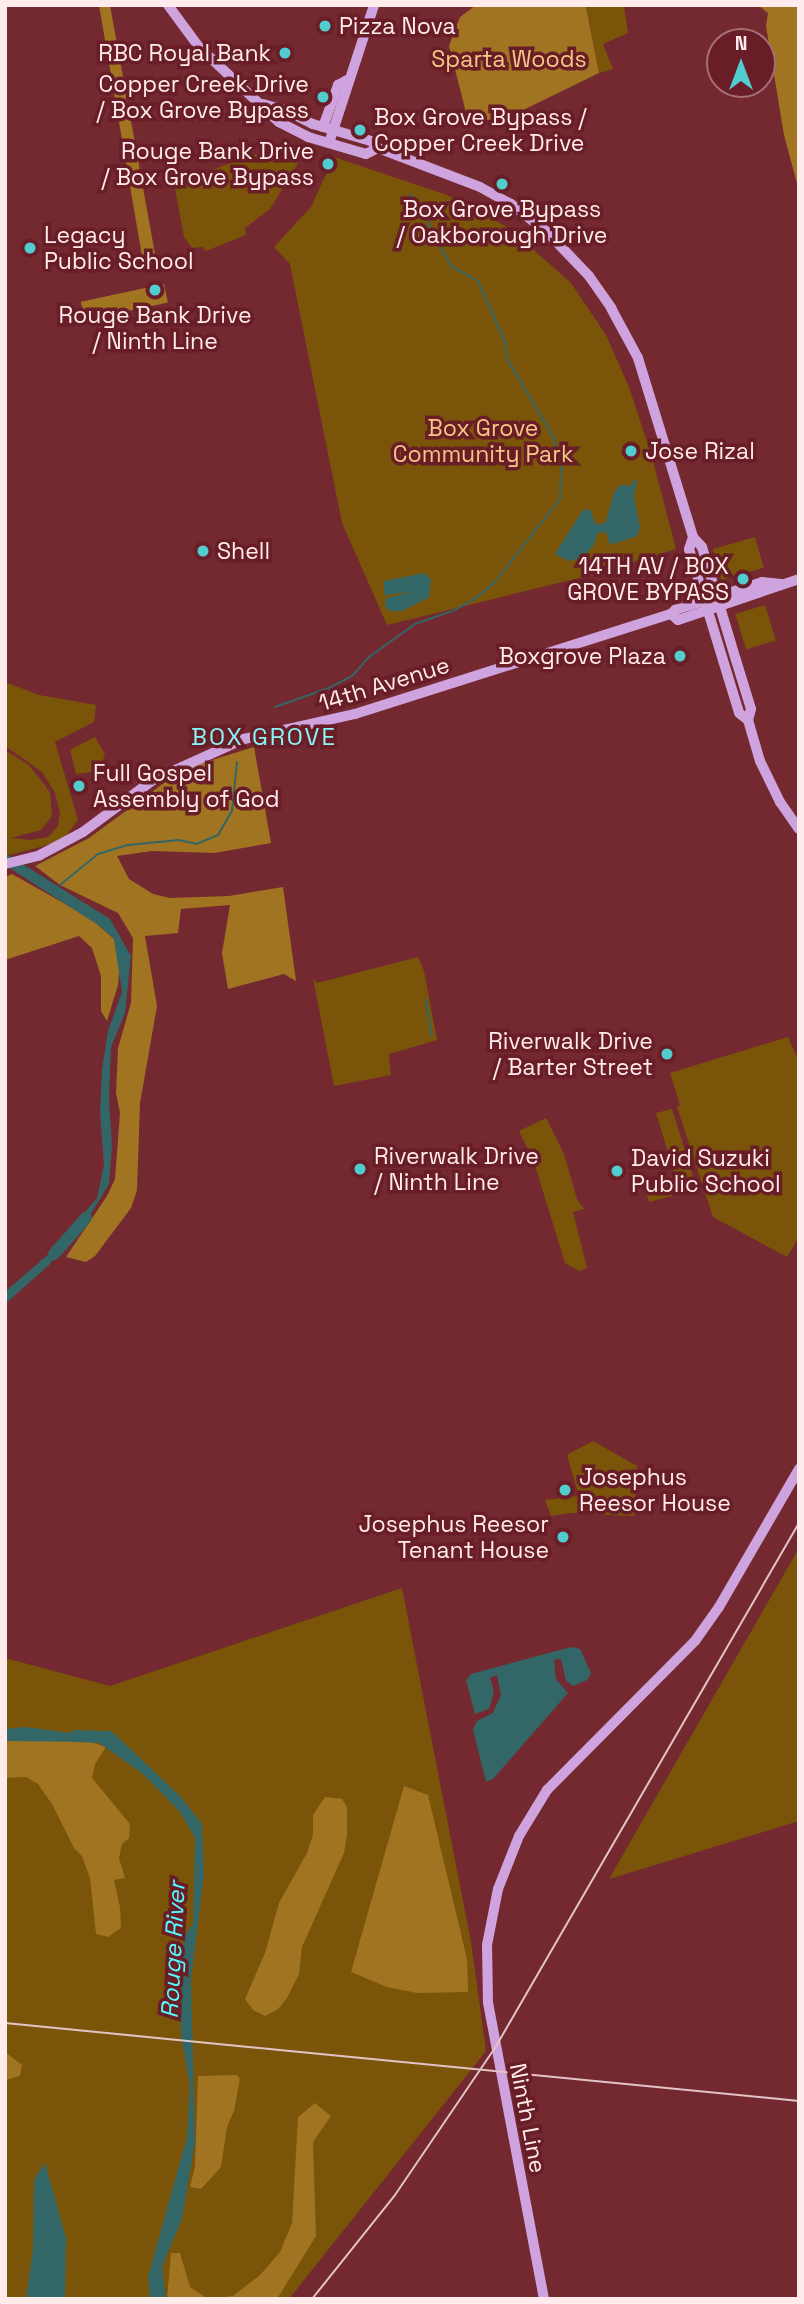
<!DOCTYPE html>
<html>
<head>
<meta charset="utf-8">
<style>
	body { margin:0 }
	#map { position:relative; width:804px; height:2304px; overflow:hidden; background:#742931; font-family:"Space Grotesk",sans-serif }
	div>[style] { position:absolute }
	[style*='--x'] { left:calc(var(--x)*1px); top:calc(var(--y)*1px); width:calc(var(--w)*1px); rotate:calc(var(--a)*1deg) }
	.green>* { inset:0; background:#7a5408; transform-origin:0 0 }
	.forest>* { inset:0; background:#a17422; transform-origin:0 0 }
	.water>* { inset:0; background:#336667 }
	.stream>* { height:2px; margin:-1px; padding:0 1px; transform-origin:1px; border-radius:1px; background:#336667 }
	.river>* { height:12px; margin:-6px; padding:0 6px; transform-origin:6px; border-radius:6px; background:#336667 }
	.secondary>* { height:10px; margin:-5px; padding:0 5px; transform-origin:5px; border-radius:5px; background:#cfa4de }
	.rail>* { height:2px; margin:-1px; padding:0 1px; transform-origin:1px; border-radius:1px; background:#e3c4c6 }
	.dots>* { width:19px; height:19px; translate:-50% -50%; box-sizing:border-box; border:4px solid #681d27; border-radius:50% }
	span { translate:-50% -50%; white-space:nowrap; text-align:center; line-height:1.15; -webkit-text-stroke:7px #681d27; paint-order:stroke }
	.poi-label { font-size:23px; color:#ffebeb }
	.left { translate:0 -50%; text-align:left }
	.right { translate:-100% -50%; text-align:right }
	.park-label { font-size:23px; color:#f5c884 }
	.street-label { font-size:23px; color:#ffebeb }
	.neighbourhood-label { font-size:24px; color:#89f5f7; letter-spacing:2px }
	.water-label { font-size:24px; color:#56fbff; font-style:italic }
	.frame { position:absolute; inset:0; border:7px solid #ffebeb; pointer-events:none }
	.north { position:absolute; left:706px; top:28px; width:70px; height:70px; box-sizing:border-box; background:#681d27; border:2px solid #a46f75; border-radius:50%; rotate:0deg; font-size:19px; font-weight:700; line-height:28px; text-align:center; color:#ffebeb }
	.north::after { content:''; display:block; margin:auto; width:24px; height:32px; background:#52cdcf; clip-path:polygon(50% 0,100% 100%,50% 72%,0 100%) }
</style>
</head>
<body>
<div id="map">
	<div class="green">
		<div style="clip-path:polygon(582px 5px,624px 5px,628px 33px,603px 44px,613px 69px,599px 73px,586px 7px)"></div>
		<div style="clip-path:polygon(288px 143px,298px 163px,270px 209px,245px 228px,246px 235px,206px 251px,202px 247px,192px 248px,184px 237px,174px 183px)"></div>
		<div style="clip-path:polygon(334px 157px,447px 195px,509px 228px,571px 283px,606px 335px,629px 387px,652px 457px,676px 549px,583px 577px,387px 625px,342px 523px,290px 264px,274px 247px,311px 207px)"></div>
		<div style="left:755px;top:537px;width:32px;height:44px;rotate:74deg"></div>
		<div style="left:765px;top:605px;width:37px;height:31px;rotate:73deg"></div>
		<div style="clip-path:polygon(5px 682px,39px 695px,96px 705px,94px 722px,55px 742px,78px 820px,65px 837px,52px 844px,5px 856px,5px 840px,9px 838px,5px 838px,5px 750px,29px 765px,50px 792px,52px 816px,41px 830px,11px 838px,31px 840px,48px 837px,58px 826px,60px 813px,55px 793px,42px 772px,5px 746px)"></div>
		<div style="clip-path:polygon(95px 737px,105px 754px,102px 763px,93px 772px,76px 774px,70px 750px)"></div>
		<div style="clip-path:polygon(418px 957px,424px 971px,437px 1040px,389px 1054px,391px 1075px,334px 1086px,313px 978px,317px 983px)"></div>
		<div style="clip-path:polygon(788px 1037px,799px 1062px,799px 1237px,787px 1257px,713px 1217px,677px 1107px,680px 1105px,670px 1073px)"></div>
		<div style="clip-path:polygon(672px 1109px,697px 1189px,649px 1202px,645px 1189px,648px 1186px,675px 1175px,656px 1113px)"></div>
		<div style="clip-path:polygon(546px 1118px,564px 1154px,577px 1199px,584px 1209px,573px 1212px,587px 1268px,579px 1271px,565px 1263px,533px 1159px,519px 1131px)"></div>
		<div style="clip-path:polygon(593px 1441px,637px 1466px,634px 1516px,571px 1513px,551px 1516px,545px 1500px,579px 1496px,567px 1455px)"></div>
		<div style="clip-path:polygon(799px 1548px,799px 1821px,609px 1879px)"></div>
		<div style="clip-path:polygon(402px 1588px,471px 1942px,486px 2051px,289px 2299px,5px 2299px,5px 1658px,110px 1686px)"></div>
	</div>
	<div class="forest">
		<div style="clip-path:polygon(99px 5px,110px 5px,155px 254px,142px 256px)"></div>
		<div style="clip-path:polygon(476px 5px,586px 7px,599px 73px,513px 115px,469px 124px,449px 46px,460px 17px)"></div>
		<div style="clip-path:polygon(758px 5px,799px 5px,799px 191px,784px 135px,766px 26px,768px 13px)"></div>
		<div style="left:164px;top:284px;width:19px;height:85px;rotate:78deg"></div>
		<div style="clip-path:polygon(254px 747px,271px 843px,214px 853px,152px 851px,117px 856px,129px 879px,153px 894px,170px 898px,229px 896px,283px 887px,296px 981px,284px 974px,228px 989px,222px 953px,230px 905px,181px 909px,178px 933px,145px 936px,157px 1006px,140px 1103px,137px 1190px,131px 1208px,95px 1256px,86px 1262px,66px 1257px,107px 1196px,115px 1179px,120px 1113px,116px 1093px,118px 1048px,131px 1003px,133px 938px,118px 913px,60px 885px,35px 866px,89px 838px,183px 769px)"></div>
		<div style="clip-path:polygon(12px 874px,90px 918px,114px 939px,120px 963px,118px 985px,107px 1021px,101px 1011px,101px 976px,92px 948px,79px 936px,5px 960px,5px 877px)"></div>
		<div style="clip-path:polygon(5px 1741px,87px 1741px,106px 1747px,95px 1764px,92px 1778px,130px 1824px,129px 1838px,122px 1844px,119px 1858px,125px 1878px,114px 1880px,120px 1907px,121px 1928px,108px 1937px,96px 1934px,90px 1878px,82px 1856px,74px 1848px,52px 1804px,38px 1784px,26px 1777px,5px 1778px)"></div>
		<div style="clip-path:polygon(404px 1786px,428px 1795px,467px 1959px,468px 1992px,417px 1993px,387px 1987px,351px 1972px)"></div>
		<div style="clip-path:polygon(325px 1797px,342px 1799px,347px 1807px,347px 1835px,344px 1853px,302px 1947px,299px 1974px,287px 1998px,278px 2009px,265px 2016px,253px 2010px,245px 1999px,265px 1953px,279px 1903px,307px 1853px,313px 1835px,313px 1815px)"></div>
		<div style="clip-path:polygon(5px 2052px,22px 2065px,20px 2076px,5px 2080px)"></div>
		<div style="clip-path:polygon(237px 2075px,240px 2079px,234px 2111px,227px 2127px,221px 2167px,201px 2189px,190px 2187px,195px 2166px,198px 2076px)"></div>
		<div style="clip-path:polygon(315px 2103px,331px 2116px,313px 2142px,316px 2236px,277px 2299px,167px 2299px,171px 2253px,180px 2253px,190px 2287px,208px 2299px,233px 2296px,260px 2275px,280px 2252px,292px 2223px,298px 2117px)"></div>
	</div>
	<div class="water">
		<div style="clip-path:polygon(634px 480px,637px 480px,634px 496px,640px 528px,637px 536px,610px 545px,606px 532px,598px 533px,593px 546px,582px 558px,569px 561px,555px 554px,583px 510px,590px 509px,596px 525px,606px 522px,614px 492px,621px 485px,630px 486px)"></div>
		<div style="clip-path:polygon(424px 573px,431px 580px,429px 597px,402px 611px,390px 611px,385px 607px,386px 598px,412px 592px,384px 595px,384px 581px)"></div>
		<div style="clip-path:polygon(5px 853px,110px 919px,131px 956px,125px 1013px,111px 1047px,109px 1098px,112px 1146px,109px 1184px,84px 1225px,76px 1230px,49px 1265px,5px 1304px,5px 1292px,52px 1251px,97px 1198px,104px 1165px,100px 1112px,102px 1069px,108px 1031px,122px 992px,114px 939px,101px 927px,5px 865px)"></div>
		<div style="clip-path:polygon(571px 1647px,580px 1649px,591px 1673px,587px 1680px,573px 1686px,566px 1681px,561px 1659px,554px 1660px,556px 1679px,568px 1693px,493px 1779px,486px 1782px,473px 1730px,477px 1721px,493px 1713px,501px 1695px,497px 1675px,490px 1678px,494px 1691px,489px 1709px,475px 1714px,466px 1680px,471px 1674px)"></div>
		<div style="clip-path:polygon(26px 1727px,121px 1740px,180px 1796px,202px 1824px,204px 1874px,191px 1979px,195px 2142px,182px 2219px,162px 2267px,166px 2299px,150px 2299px,148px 2277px,187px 2137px,190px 2086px,181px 2036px,181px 1981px,184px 1937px,193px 1923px,195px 1838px,180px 1812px,143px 1774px,98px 1742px,5px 1741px,5px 1729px)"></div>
		<div style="clip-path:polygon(45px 2163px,66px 2238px,65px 2295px,64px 2299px,26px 2299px,33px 2248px,34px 2180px)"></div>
	</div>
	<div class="stream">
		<div style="--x:798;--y:5;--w:3;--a:72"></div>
		<div style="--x:275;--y:707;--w:57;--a:-19.4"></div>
		<div style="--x:329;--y:688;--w:26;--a:-28"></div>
		<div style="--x:352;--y:676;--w:25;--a:-48"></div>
		<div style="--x:369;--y:657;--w:57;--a:-35.7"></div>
		<div style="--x:415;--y:624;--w:42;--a:-19.3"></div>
		<div style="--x:455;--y:610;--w:26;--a:-31"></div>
		<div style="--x:477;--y:597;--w:23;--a:-40"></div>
		<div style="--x:495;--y:582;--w:105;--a:-51.9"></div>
		<div style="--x:560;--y:499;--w:37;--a:-88"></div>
		<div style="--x:561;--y:462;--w:25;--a:-106"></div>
		<div style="--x:554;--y:438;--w:92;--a:-120.7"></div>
		<div style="--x:507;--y:359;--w:17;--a:-97"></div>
		<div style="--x:505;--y:342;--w:67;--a:-113.9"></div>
		<div style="--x:478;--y:281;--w:31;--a:-151"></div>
		<div style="--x:451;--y:266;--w:47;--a:-118.2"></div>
		<div style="--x:429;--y:225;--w:16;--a:-104"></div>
		<div style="--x:425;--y:209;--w:21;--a:-135"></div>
		<div style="--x:60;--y:885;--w:49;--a:-39.2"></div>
		<div style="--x:98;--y:854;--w:31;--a:-17"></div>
		<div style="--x:128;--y:845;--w:51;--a:-5.6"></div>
		<div style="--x:179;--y:840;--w:17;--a:13"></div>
		<div style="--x:196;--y:844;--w:24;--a:-22"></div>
		<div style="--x:218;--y:835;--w:28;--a:-60"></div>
		<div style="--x:232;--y:811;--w:49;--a:-84.2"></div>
		<div style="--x:426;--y:999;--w:38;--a:81"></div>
	</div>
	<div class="river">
		<div style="--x:54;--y:1254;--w:48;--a:-48.4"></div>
		<div style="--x:75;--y:1736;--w:34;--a:2"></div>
		<div style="--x:109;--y:1737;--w:18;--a:45"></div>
	</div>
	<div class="secondary">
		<div style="--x:168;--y:5;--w:52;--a:53.6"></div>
		<div style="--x:199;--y:47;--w:110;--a:43.2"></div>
		<div style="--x:279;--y:122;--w:33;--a:27"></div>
		<div style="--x:308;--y:137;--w:60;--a:16.3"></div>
		<div style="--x:366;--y:154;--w:13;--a:-27"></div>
		<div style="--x:263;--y:104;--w:25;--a:16"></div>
		<div style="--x:287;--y:111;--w:29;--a:27"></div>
		<div style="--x:313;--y:124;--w:60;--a:16.3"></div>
		<div style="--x:371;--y:141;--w:10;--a:45"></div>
		<div style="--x:378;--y:148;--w:109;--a:20.9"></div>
		<div style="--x:480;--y:187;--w:35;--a:29"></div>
		<div style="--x:511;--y:204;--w:46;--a:37.9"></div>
		<div style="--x:547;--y:232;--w:61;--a:46.3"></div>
		<div style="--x:589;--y:276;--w:39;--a:55"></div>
		<div style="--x:611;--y:308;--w:57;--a:61.6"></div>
		<div style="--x:638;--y:358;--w:187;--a:72.9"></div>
		<div style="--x:693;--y:537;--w:13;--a:48"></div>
		<div style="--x:702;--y:547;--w:118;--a:73.3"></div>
		<div style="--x:736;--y:660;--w:51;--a:73"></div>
		<div style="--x:751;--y:709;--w:11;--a:105"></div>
		<div style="--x:323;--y:127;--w:45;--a:-70.3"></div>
		<div style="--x:338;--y:85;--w:10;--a:-29"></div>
		<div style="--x:329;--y:143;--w:145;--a:-71.9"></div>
		<div style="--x:693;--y:537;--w:13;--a:108"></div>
		<div style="--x:689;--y:549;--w:171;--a:73"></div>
		<div style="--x:739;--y:713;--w:11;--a:38"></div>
		<div style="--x:748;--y:720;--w:43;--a:73.7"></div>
		<div style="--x:760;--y:761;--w:46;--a:64"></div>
		<div style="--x:780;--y:802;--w:33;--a:55"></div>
		<div style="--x:671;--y:614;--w:9;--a:41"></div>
		<div style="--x:678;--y:620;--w:128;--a:-18.7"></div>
		<div style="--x:5;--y:864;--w:36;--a:-14"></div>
		<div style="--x:40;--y:855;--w:49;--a:-28.1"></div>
		<div style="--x:83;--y:832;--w:87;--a:-36.6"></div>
		<div style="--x:153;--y:780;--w:100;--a:-24.3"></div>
		<div style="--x:244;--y:739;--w:114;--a:-12.7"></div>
		<div style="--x:355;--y:714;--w:331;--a:-17.6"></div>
		<div style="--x:671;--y:614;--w:6;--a:-45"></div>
		<div style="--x:675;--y:610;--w:91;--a:-17.8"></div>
		<div style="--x:762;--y:582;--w:19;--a:6"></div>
		<div style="--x:544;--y:2299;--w:302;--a:-100.7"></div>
		<div style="--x:488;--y:2002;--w:57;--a:-91"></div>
		<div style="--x:487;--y:1945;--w:57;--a:-78.9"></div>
		<div style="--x:498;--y:1889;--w:57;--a:-68.4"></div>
		<div style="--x:519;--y:1836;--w:54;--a:-58.7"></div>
		<div style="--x:547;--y:1790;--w:210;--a:-45.2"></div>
		<div style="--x:695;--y:1641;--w:42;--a:-54.8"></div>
		<div style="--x:719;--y:1607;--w:160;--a:-59.9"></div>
	</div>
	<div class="rail">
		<div style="--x:5;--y:2023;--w:798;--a:5.61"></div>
		<div style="--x:312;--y:2299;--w:133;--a:-51.4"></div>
		<div style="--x:395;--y:2195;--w:178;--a:-55.8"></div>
		<div style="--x:495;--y:2048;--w:607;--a:-59.93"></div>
	</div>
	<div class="dots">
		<div style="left:325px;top:26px;background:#52cdcf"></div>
		<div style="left:285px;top:53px;background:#52cdcf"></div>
		<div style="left:323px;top:97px;background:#52cdcf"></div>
		<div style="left:360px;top:130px;background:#52cdcf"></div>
		<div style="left:328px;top:164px;background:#52cdcf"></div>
		<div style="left:502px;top:184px;background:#52cdcf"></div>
		<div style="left:30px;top:248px;background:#52cdcf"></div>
		<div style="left:155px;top:290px;background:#52cdcf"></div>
		<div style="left:631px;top:451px;background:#52cdcf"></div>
		<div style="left:203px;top:551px;background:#52cdcf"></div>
		<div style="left:743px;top:579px;background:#52cdcf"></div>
		<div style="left:680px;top:656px;background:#52cdcf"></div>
		<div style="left:79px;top:786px;background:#52cdcf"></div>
		<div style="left:667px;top:1054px;background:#52cdcf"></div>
		<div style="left:360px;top:1169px;background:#52cdcf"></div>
		<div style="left:617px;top:1171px;background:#52cdcf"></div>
		<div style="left:565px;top:1490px;background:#52cdcf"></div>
		<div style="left:563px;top:1537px;background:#52cdcf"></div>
	</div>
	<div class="poi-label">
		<span class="left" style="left:339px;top:26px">Pizza Nova</span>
		<span class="right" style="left:271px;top:53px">RBC Royal Bank</span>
		<span class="right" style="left:309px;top:97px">Copper Creek Drive<br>/ Box Grove Bypass</span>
		<span class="left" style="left:374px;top:130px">Box Grove Bypass /<br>Copper Creek Drive</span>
		<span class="right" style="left:314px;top:164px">Rouge Bank Drive<br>/ Box Grove Bypass</span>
		<span style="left:502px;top:222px">Box Grove Bypass<br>/ Oakborough Drive</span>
		<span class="left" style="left:44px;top:248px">Legacy<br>Public School</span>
		<span style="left:155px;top:328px">Rouge Bank Drive<br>/ Ninth Line</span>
		<span class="left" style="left:645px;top:451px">Jose Rizal</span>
		<span class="left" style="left:217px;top:551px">Shell</span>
		<span class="right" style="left:729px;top:579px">14TH AV / BOX<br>GROVE BYPASS</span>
		<span class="right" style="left:666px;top:656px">Boxgrove Plaza</span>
		<span class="left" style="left:93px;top:786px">Full Gospel<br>Assembly of God</span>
		<span class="right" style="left:653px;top:1054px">Riverwalk Drive<br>/ Barter Street</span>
		<span class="left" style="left:374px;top:1169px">Riverwalk Drive<br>/ Ninth Line</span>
		<span class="left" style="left:631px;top:1171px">David Suzuki<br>Public School</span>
		<span class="left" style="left:579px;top:1490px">Josephus<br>Reesor House</span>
		<span class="right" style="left:549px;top:1537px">Josephus Reesor<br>Tenant House</span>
	</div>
	<div class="park-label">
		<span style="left:509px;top:59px">Sparta Woods</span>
		<span style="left:483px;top:441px">Box Grove<br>Community Park</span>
	</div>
	<div class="street-label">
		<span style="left:384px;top:684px;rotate:-17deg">14th Avenue</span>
		<span style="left:528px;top:2118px;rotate:79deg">Ninth Line</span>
	</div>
	<div class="neighbourhood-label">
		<span style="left:264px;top:737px">BOX GROVE</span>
	</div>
	<div class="water-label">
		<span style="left:173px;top:1950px;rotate:-87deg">Rouge River</span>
	</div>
	<div class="frame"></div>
	<div class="north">N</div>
</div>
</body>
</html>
